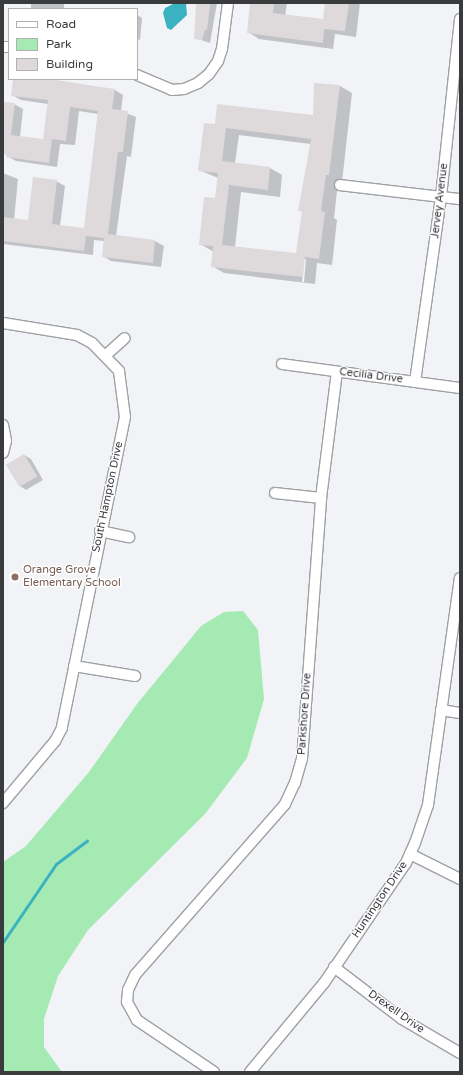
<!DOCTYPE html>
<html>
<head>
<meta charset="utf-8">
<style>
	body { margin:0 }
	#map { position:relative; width:463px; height:1075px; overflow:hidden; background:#f1f3f7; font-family:"Varela Round",sans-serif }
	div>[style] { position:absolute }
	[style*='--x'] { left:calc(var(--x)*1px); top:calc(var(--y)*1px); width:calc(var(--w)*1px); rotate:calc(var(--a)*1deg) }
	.green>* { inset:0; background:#a5eab2 }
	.water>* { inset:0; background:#3ab2c0 }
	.shadow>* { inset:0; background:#0003; transform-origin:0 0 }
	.stream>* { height:3px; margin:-1.5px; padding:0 1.5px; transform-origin:1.5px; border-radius:1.5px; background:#3ab2c0 }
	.building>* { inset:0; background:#ded9db; transform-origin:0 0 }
	.roads { filter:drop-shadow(1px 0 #9ea1a4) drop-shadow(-1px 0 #9ea1a4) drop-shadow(0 1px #9ea1a4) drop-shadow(0 -1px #9ea1a4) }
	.minor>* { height:10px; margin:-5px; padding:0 5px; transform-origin:5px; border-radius:5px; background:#fff }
	.dots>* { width:11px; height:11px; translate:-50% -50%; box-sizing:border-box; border:2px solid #fff; border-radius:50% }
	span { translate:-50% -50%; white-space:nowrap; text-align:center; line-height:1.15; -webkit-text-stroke:3px #fff; paint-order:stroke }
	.street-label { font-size:11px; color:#3a3b3d }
	.education-label { font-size:11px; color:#785e54 }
	.left { translate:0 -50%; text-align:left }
	.frame { position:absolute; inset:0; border:4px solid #3a3b3d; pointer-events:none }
	.legend { position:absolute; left:8px; top:8px; width:130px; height:72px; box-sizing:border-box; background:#fff; border:1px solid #b0b1b1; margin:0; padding:5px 7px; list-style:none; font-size:12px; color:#3a3b3d }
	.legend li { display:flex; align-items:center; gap:8px; height:20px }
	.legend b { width:20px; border:1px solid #b0b1b1 }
</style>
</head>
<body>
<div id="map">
	<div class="green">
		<div style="clip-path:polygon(243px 611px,258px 630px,264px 699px,247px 758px,205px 814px,88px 930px,58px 976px,44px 1019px,44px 1047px,62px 1072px,3px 1072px,3px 862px,26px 846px,89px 772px,137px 704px,201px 626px,224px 612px)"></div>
	</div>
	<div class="water">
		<div style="clip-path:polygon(175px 3px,186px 3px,187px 15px,171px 30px,167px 28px,163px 13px,165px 8px)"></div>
	</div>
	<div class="shadow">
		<div style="left:31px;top:3px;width:33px;height:6px"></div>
		<div style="clip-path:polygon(198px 3px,217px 3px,210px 43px,195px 38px)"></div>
		<div style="clip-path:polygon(251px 3px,287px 3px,285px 16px,324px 20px,326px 3px,360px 3px,356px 37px,335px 34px,333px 49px,259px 39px,248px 32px)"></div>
		<div style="clip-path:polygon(137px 15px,142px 18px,140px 40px,137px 39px)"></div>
		<div style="clip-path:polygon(14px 79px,49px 79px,115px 90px,123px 95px,121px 111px,136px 117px,131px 157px,127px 156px,116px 236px,155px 241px,164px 246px,161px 267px,111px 261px,103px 256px,104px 241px,94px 240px,93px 255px,3px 244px,3px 173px,18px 179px,14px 220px,29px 222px,56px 181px,65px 186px,60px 226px,85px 229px,98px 114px,79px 111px,75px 145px,60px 144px,57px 167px,16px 161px,7px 156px,3px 145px,3px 103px,14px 104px,23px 109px,20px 137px,44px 140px,48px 104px,21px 100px,12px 95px)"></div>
		<div style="clip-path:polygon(evenodd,315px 84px,340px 86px,352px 93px,342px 182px,338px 182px,334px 218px,337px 220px,332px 265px,317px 263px,315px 284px,224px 273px,212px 266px,214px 252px,200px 244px,216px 199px,218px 178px,199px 170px,216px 125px,314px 116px,315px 84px,239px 135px,311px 144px,300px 210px,303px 212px,297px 254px,235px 247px,241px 192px,280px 197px,282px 175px,270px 168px,235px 163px,239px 135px,315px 84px,304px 259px,306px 259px,304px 282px,302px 282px,304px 259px)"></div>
		<div style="clip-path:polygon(24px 455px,31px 459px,43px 480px,26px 490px,20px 486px)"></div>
	</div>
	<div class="stream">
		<div style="--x:3;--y:942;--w:94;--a:-55.8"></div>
		<div style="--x:56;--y:864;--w:39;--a:-37"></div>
	</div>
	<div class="building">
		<div style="clip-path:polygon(196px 3px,209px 3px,210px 6px,207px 30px,205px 30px,202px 40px,194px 39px)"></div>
		<div style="clip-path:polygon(250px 3px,274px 3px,273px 13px,323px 19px,325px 3px,349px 3px,345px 31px,324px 29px,323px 43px,247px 33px)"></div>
		<div style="clip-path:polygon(13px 79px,59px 79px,59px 81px,115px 89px,112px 109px,128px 111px,123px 152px,118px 152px,108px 234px,155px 240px,153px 263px,102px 257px,104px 238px,86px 236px,84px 251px,3px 241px,3px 217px,28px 220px,33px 177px,57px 180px,52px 224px,84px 228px,98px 111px,70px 107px,66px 141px,52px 139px,49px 163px,6px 157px,6px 154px,3px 154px,3px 102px,15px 103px,11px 135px,43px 139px,48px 100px,11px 96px)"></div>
		<div style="clip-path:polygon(evenodd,314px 83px,340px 85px,329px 175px,326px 175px,321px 211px,325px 212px,319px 259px,305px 257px,303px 277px,211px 267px,213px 246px,199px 245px,204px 197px,215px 198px,218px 173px,198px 171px,204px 123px,215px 124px,217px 104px,313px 115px,314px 83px,226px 128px,311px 139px,298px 211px,302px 211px,296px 253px,222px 245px,229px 185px,268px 190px,270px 167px,222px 161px,226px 128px)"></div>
		<div style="left:24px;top:454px;width:26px;height:21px;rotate:59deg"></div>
	</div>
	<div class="roads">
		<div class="minor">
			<div style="--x:3;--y:47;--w:6;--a:0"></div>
			<div style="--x:137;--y:75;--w:38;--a:23"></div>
			<div style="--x:172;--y:90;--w:12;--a:-5"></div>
			<div style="--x:184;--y:89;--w:15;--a:-23"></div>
			<div style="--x:198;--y:83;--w:14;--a:-39"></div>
			<div style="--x:209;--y:74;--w:16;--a:-55"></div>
			<div style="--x:218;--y:61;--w:13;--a:-72"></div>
			<div style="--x:222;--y:49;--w:46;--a:-82.6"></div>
			<div style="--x:340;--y:185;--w:121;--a:6.7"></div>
			<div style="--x:3;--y:323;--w:75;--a:9.2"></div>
			<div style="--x:77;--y:335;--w:17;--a:28"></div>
			<div style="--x:92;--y:343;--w:39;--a:46"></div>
			<div style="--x:119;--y:371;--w:46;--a:82.6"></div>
			<div style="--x:125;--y:417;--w:317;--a:101.5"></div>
			<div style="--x:62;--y:728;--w:15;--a:118"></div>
			<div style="--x:55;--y:741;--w:81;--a:130"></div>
			<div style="--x:106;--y:355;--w:25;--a:-42"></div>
			<div style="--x:282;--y:364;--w:180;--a:7.7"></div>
			<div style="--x:415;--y:382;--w:187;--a:-82"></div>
			<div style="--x:441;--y:197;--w:179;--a:-83.9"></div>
			<div style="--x:3;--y:425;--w:16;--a:79"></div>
			<div style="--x:6;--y:441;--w:12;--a:104"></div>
			<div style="--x:275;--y:493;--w:46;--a:6.2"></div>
			<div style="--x:100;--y:531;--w:30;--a:12"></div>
			<div style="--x:74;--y:666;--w:62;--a:9.3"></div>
			<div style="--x:441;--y:710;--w:19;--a:9"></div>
			<div style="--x:410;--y:854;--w:56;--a:26.6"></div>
			<div style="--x:334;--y:967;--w:86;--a:37.4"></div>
			<div style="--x:402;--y:1019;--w:67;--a:30.4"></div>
			<div style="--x:214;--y:1072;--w:93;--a:-146"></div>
			<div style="--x:137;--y:1020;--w:21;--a:-119"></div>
			<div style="--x:127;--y:1002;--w:12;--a:-85"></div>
			<div style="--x:128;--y:990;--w:17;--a:-65"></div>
			<div style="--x:135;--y:975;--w:227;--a:-48.7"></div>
			<div style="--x:285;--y:804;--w:23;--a:-65"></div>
			<div style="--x:295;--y:783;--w:25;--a:-74"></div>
			<div style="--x:302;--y:759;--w:262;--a:-85.8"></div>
			<div style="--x:321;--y:498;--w:127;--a:-82.8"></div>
			<div style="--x:250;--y:1072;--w:116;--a:-50.3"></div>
			<div style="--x:324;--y:983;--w:145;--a:-55.7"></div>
			<div style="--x:406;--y:863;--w:22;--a:-66"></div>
			<div style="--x:415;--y:843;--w:40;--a:-71.1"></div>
			<div style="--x:428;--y:805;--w:229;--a:-82"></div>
		</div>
	</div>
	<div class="dots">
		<div style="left:15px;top:577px;background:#8d6e63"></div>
	</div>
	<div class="street-label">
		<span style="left:440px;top:201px;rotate:-83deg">Jervey Avenue</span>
		<span style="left:371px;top:376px;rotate:7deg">Cecilia Drive</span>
		<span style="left:108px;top:497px;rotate:-78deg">South Hampton Drive</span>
		<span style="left:305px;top:714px;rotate:-86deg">Parkshore Drive</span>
		<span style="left:380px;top:900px;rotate:-56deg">Huntington Drive</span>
		<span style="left:396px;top:1012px;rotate:35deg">Drexell Drive</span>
	</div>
	<div class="education-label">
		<span class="left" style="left:23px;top:577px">Orange Grove<br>Elementary School</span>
	</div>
	<div class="frame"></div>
	<ul class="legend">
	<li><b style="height:5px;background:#fff"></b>Road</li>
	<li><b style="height:11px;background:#a5eab2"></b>Park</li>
	<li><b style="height:11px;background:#ded9db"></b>Building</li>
	</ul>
</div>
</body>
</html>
